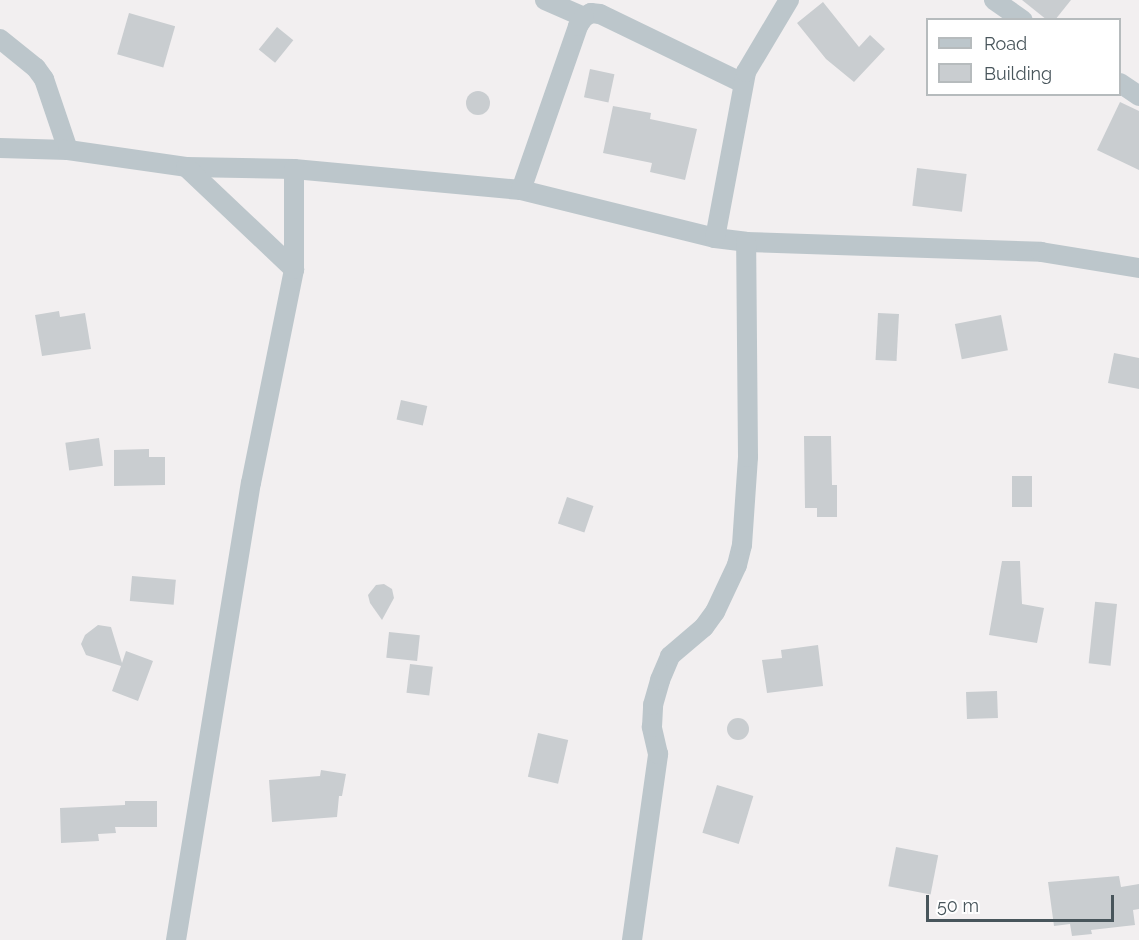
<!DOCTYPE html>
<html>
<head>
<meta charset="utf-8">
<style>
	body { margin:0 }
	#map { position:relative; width:1139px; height:940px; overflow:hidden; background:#f2eff0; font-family:Raleway,sans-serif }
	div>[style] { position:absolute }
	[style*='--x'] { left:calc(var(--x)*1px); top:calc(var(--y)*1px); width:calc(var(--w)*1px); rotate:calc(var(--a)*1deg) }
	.building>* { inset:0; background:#c9cdd0; transform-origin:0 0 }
	.round { border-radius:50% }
	.minor>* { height:20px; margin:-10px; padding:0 10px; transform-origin:10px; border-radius:10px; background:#bcc6cb }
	span { translate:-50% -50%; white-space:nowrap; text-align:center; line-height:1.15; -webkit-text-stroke:4.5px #fff; paint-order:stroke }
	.legend { position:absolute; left:926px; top:18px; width:195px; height:78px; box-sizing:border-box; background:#fff; border:2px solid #b6bbbd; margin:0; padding:8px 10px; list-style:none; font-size:18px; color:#48555b }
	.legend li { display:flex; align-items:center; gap:12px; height:30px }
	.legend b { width:30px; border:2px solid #b6bbbd }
	.scale { position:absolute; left:926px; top:895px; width:188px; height:27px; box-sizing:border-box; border:3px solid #48555b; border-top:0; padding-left:8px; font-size:18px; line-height:21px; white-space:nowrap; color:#48555b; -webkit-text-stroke:4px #fff; paint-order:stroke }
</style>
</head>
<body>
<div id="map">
	<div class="building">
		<div style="clip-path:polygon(1022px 0,1071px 0,1055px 20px,1047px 20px)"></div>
		<div style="clip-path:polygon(823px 2px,859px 47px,870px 35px,885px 49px,854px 82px,826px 59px,797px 23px)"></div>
		<div style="left:129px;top:13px;width:48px;height:43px;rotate:16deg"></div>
		<div style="left:277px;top:27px;width:21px;height:29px;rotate:39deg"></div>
		<div style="left:590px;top:69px;width:25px;height:29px;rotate:12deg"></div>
		<div class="round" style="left:466px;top:91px;width:24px;height:24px"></div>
		<div style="clip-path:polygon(1120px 102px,1139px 111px,1139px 170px,1097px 150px)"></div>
		<div style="clip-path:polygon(613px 106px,651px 113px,650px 119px,697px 129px,685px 180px,650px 172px,652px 163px,603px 153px)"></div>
		<div style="left:917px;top:168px;width:50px;height:38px;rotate:7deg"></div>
		<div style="clip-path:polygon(59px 311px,60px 317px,85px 313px,91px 349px,42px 356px,35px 315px)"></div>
		<div style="left:878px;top:313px;width:21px;height:47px;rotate:3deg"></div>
		<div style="left:1001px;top:315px;width:36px;height:47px;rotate:79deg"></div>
		<div style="clip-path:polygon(1114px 353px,1139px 358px,1139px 389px,1108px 383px)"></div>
		<div style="left:401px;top:400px;width:27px;height:20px;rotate:13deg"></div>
		<div style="clip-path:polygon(804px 436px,831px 436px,832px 485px,837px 485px,837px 517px,817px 517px,817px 508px,805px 508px)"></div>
		<div style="left:99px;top:438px;width:28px;height:34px;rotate:82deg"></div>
		<div style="clip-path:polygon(149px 449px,149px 457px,165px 457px,165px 485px,114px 486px,114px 450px)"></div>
		<div style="left:1012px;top:476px;width:20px;height:31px"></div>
		<div style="left:567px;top:497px;width:28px;height:28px;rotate:19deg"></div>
		<div style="clip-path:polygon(1002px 561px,1020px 561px,1022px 604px,1044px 608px,1037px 643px,989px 635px)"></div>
		<div style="left:132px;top:576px;width:44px;height:25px;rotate:5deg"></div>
		<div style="clip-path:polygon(384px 584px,392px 589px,394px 598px,382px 620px,370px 603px,368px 595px,376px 585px)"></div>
		<div style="left:1117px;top:604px;width:62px;height:22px;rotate:96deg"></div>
		<div style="clip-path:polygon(98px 625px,111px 627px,122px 663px,126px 651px,153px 661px,138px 701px,112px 691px,121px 666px,86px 655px,81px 644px,85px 635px)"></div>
		<div style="left:389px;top:632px;width:31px;height:26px;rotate:6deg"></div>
		<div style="clip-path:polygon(818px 645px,823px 686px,767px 693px,762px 660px,782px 658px,781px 650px)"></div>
		<div style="left:410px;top:664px;width:23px;height:29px;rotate:7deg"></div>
		<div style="left:997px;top:691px;width:27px;height:31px;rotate:88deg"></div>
		<div class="round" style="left:727px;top:718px;width:22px;height:22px"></div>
		<div style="left:538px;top:733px;width:31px;height:45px;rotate:13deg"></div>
		<div style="clip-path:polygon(321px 770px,346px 774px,342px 796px,339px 796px,337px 817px,272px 822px,269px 780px,320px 776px)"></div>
		<div style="left:717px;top:785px;width:38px;height:50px;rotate:17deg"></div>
		<div style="clip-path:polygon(125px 801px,157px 801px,157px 827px,115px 827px,116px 833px,98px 834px,99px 841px,61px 843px,60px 808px,125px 805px)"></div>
		<div style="left:896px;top:847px;width:43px;height:40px;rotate:11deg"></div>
		<div style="clip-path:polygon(1119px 876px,1121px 887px,1139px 884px,1139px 909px,1133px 910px,1135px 925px,1091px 930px,1092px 934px,1072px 936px,1070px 924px,1054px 926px,1048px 882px)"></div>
	</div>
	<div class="minor">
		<div style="--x:545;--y:0;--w:43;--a:23.6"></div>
		<div style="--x:584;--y:17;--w:8;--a:-30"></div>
		<div style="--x:591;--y:13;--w:9;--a:6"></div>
		<div style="--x:600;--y:14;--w:159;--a:25.8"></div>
		<div style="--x:994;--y:0;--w:35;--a:35"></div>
		<div style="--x:0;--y:39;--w:46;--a:38.9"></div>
		<div style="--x:36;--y:68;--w:14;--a:54"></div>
		<div style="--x:44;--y:79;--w:75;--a:71.3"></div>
		<div style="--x:1120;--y:83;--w:23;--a:34"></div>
		<div style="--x:0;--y:148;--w:68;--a:1.7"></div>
		<div style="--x:68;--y:150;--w:119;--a:8.2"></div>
		<div style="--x:186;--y:167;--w:108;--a:1.1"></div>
		<div style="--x:294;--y:169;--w:228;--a:5.3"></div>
		<div style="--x:521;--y:190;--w:200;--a:13.9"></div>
		<div style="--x:715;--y:238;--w:31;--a:7"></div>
		<div style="--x:746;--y:242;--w:295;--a:1.9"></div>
		<div style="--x:1041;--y:252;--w:99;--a:9.3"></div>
		<div style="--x:186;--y:167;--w:149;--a:43.4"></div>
		<div style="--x:521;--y:190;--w:174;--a:-70.8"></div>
		<div style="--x:578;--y:26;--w:11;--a:-56"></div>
		<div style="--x:715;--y:238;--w:169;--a:-79.4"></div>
		<div style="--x:746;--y:72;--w:84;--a:-59.2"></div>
		<div style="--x:176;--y:940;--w:463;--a:-80.7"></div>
		<div style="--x:251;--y:483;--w:218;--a:-78.6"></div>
		<div style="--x:294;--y:269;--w:100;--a:-90"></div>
		<div style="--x:632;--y:940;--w:188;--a:-82"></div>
		<div style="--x:658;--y:754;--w:28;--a:-103"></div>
		<div style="--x:652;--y:727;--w:22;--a:-87"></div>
		<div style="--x:653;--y:705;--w:26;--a:-74"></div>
		<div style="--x:660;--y:680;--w:26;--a:-67"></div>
		<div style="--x:670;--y:656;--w:45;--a:-40.5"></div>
		<div style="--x:704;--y:627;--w:19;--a:-54"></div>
		<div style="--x:715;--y:612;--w:52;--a:-64.9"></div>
		<div style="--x:737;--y:565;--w:21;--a:-76"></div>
		<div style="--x:742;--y:545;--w:88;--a:-86.1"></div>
		<div style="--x:748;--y:457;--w:215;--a:-90.5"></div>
	</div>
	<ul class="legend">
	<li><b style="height:8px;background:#bcc6cb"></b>Road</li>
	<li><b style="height:16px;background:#c9cdd0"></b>Building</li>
	</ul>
	<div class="scale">50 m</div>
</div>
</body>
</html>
